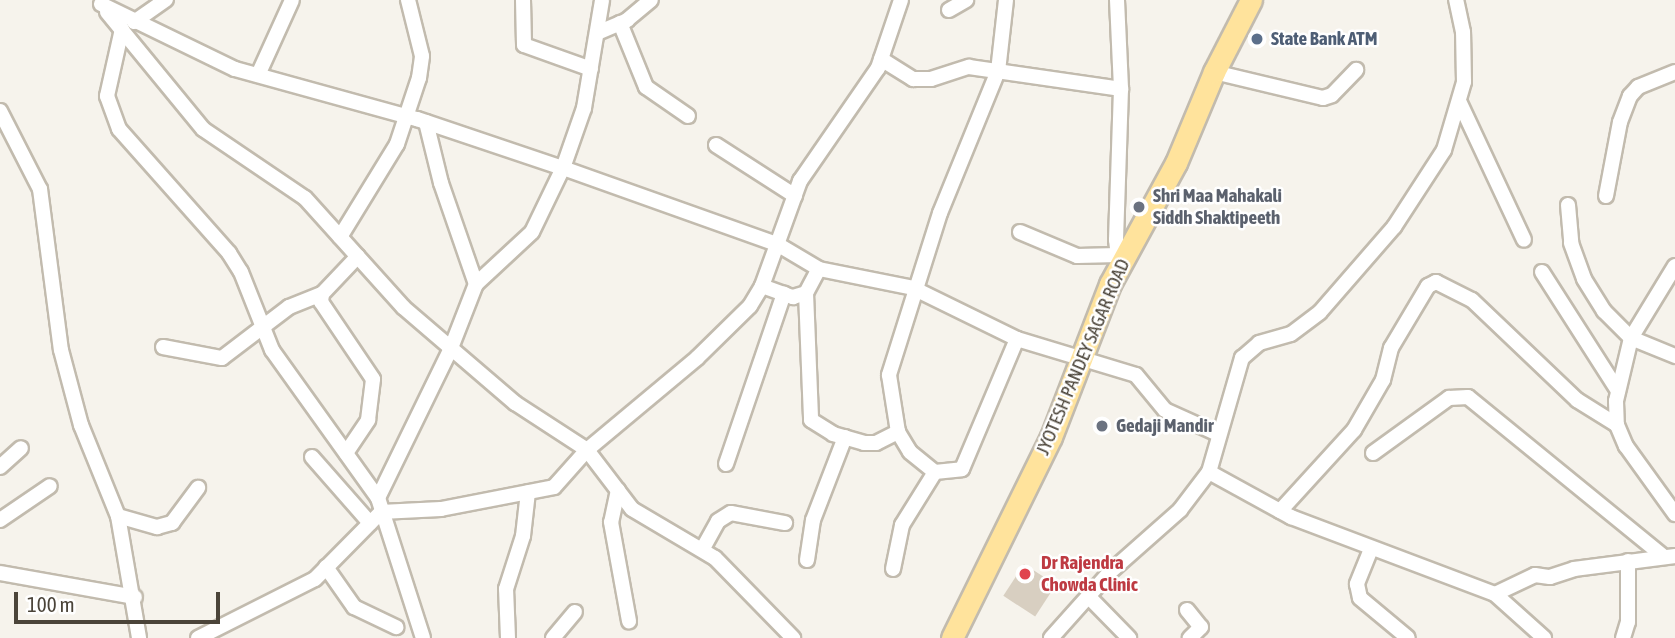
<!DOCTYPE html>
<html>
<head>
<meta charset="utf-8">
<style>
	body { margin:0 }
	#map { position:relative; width:1675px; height:638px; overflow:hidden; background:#f6f3ec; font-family:"Asap Condensed",sans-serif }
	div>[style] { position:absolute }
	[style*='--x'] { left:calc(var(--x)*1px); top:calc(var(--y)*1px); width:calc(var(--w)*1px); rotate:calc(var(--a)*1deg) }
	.building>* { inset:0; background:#d8cfc1; transform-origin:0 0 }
	.roads { filter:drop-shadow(2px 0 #c2bbae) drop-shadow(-2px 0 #c2bbae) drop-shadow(0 2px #c2bbae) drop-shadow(0 -2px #c2bbae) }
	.minor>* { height:14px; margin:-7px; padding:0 7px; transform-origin:7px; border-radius:7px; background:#fff }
	.primary>* { height:21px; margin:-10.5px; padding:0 10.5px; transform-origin:10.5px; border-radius:10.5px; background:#ffe39c }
	.dots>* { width:19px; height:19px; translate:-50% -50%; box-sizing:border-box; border:4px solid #fff; border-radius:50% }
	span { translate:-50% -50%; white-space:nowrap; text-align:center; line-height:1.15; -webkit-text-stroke:5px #fff; paint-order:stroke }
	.service-label { font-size:19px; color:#4e5e75; font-weight:700 }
	.left { translate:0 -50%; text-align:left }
	.worship-label { font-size:19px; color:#5b616d; font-weight:700 }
	.street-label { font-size:19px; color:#4b4439 }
	.health-label { font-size:19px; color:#be3a42; font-weight:700 }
	.scale { position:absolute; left:14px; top:592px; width:206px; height:32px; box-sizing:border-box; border:4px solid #4b4439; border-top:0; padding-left:9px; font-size:21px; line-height:24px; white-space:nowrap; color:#4b4439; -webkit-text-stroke:5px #fff; paint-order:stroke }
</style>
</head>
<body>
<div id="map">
	<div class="building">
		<div style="left:1024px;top:564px;width:38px;height:38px;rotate:33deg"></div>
	</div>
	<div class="roads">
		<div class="minor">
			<div style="--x:523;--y:0;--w:45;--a:88.7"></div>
			<div style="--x:524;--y:45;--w:71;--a:19.7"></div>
			<div style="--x:1006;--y:0;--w:71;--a:96.4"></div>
			<div style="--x:998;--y:71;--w:153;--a:112.2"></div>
			<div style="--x:940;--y:213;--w:170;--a:107.5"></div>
			<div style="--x:889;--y:375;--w:58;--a:81"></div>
			<div style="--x:898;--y:432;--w:23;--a:59"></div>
			<div style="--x:910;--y:452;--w:32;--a:39"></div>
			<div style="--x:935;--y:472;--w:27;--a:-6"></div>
			<div style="--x:962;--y:469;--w:141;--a:-67.1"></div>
			<div style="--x:1117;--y:0;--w:89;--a:87.4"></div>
			<div style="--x:1121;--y:89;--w:151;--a:91.9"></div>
			<div style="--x:1116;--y:240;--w:26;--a:83"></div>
			<div style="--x:101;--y:4;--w:149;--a:25.9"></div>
			<div style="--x:235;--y:69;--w:189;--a:15.4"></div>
			<div style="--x:417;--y:119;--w:154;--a:18.6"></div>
			<div style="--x:563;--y:168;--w:227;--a:19.6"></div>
			<div style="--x:777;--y:244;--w:49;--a:30.8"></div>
			<div style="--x:819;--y:269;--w:96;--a:11.4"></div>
			<div style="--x:913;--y:288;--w:116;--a:26.1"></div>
			<div style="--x:1017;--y:339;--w:124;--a:16.8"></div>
			<div style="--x:1136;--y:375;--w:45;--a:50.4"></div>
			<div style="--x:1165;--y:410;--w:58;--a:24.4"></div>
			<div style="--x:949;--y:10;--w:20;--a:-30"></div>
			<div style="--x:107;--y:12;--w:151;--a:50.6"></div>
			<div style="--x:203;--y:129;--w:123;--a:34.1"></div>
			<div style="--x:305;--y:198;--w:147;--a:48"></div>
			<div style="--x:403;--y:307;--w:148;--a:40.6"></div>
			<div style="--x:515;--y:403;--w:86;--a:33.1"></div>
			<div style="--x:587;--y:450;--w:74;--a:52.7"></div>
			<div style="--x:632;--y:509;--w:96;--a:30.6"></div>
			<div style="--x:715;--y:558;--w:112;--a:45.7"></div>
			<div style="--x:134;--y:22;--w:39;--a:-35"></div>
			<div style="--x:620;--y:23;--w:69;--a:67.9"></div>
			<div style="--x:646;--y:87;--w:51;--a:34.6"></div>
			<div style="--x:122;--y:29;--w:69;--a:102.6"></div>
			<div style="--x:107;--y:96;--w:35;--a:70"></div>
			<div style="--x:119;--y:129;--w:166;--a:48.4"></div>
			<div style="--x:229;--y:253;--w:22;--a:58"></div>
			<div style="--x:241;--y:272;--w:84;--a:68.3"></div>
			<div style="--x:272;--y:350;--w:182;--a:54.4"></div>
			<div style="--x:597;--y:33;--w:33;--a:-23"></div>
			<div style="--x:627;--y:20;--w:31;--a:-40"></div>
			<div style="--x:881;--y:59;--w:38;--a:32"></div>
			<div style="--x:913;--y:79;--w:18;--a:0"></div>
			<div style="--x:931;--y:79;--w:40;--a:-18"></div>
			<div style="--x:969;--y:67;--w:154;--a:8.2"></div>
			<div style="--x:1214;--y:72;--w:112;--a:13.4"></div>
			<div style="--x:1323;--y:98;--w:9;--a:-18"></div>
			<div style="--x:1332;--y:95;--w:35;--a:-46"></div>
			<div style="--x:258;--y:75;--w:82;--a:-65.6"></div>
			<div style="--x:1459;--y:101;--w:153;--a:64.9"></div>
			<div style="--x:0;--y:111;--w:88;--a:62.9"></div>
			<div style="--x:40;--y:189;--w:162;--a:82.6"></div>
			<div style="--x:61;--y:350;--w:78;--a:75.1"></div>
			<div style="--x:81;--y:425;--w:98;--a:67.9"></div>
			<div style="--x:118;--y:516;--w:124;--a:80.2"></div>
			<div style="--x:426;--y:122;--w:63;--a:76.2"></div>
			<div style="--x:441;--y:183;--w:107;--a:70.9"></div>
			<div style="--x:716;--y:145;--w:94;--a:32.8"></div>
			<div style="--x:1606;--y:196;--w:75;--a:-79.3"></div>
			<div style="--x:1620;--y:122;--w:28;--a:-69"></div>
			<div style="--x:1630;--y:96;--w:12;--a:-48"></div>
			<div style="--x:1638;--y:87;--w:40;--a:-22"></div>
			<div style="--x:1568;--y:205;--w:38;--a:85"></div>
			<div style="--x:1571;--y:243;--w:38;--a:70"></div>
			<div style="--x:1584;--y:279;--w:38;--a:58"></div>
			<div style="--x:1604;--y:311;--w:38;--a:45"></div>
			<div style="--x:1631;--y:338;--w:48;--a:22.2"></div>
			<div style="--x:1020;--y:232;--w:62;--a:22.8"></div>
			<div style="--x:1077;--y:256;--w:41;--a:-1.4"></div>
			<div style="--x:340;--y:237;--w:109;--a:-58.5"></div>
			<div style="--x:397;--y:144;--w:70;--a:-71.6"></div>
			<div style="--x:419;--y:78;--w:22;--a:-82"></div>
			<div style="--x:422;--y:56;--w:58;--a:-104"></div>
			<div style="--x:1675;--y:266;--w:84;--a:121.4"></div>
			<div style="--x:1631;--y:338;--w:65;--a:103.4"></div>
			<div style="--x:1616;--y:401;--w:24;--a:88"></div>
			<div style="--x:1617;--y:425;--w:23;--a:67"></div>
			<div style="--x:1626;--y:446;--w:84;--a:54.2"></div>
			<div style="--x:1542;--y:272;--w:141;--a:57.4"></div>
			<div style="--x:762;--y:286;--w:33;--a:20"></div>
			<div style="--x:793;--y:297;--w:14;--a:-17"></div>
			<div style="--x:806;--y:293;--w:27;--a:-62"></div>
			<div style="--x:806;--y:293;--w:127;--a:87.7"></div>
			<div style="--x:811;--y:420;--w:26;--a:32"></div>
			<div style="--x:833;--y:434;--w:32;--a:16"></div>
			<div style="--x:864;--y:443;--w:12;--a:0"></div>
			<div style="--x:876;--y:443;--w:25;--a:-27"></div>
			<div style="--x:163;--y:347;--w:60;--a:10.6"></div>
			<div style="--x:222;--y:358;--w:84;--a:-37.3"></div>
			<div style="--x:289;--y:307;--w:35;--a:-22"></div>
			<div style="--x:346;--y:453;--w:40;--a:-56"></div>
			<div style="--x:368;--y:420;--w:41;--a:-83"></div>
			<div style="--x:373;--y:379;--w:93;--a:-124"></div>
			<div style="--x:321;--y:302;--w:8;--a:-83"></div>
			<div style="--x:322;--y:294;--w:52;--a:-46.5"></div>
			<div style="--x:1373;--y:453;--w:94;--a:-35.9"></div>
			<div style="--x:1449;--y:398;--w:19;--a:-3"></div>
			<div style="--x:1468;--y:397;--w:253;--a:39.2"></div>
			<div style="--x:312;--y:457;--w:88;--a:48.7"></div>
			<div style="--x:726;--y:464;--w:180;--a:-71.2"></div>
			<div style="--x:0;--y:467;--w:28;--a:-42"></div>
			<div style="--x:1209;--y:472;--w:94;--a:28.8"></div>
			<div style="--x:1291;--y:517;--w:218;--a:20.7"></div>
			<div style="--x:1495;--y:594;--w:44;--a:-25.4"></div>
			<div style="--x:1535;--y:575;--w:15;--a:8"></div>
			<div style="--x:1550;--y:577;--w:25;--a:-18"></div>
			<div style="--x:1574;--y:569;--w:102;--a:-7.3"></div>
			<div style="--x:618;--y:490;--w:33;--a:102"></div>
			<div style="--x:611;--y:522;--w:101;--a:79.7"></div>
			<div style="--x:1280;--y:511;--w:110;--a:-47.6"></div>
			<div style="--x:1354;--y:430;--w:58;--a:-59.9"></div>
			<div style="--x:1383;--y:380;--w:33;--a:-76"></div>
			<div style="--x:1391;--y:348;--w:72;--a:-59.2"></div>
			<div style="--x:1428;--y:286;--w:9;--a:-27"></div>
			<div style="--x:1436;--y:282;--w:40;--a:26.6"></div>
			<div style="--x:1472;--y:300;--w:145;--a:43.6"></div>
			<div style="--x:1577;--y:400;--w:47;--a:32"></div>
			<div style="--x:118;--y:516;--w:41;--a:15.8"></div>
			<div style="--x:157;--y:527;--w:16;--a:-15"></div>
			<div style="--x:172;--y:523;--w:44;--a:-53.4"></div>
			<div style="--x:0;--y:520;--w:60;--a:-34.2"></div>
			<div style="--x:1371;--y:549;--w:38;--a:112"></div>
			<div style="--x:1357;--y:584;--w:14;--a:78"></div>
			<div style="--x:1360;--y:598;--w:62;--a:39.8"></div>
			<div style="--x:702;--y:550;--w:33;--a:-61"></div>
			<div style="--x:718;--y:521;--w:15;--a:-32"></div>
			<div style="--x:731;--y:513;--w:55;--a:10.5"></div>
			<div style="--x:807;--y:560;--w:40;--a:-81.5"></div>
			<div style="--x:813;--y:520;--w:89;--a:-68.9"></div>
			<div style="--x:326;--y:567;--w:49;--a:55"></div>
			<div style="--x:354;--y:607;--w:47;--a:25.5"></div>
			<div style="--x:893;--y:569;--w:45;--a:-78.4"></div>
			<div style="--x:902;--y:525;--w:62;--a:-58.1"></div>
			<div style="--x:0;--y:573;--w:137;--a:10.1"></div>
			<div style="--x:1495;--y:594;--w:66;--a:41.9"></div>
			<div style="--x:1088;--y:596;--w:59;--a:45.7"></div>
			<div style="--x:1187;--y:610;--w:22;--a:51"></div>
			<div style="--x:1201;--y:627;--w:16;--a:135"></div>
			<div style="--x:198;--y:638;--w:131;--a:-26.8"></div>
			<div style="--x:315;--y:579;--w:94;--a:-45.4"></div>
			<div style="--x:381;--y:512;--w:60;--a:-2.9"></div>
			<div style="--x:441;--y:509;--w:115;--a:-11"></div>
			<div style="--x:554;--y:487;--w:50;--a:-48.3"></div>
			<div style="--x:587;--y:450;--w:143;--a:-39.9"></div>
			<div style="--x:697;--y:358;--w:74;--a:-44.5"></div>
			<div style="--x:750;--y:306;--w:23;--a:-59"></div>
			<div style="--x:762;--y:286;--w:112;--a:-70.1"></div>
			<div style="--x:800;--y:181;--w:137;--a:-55.4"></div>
			<div style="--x:878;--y:68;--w:72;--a:-71.3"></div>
			<div style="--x:423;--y:638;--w:147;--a:-107.8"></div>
			<div style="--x:378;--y:498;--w:167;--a:-64"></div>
			<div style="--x:451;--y:348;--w:69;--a:-68.7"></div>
			<div style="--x:476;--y:284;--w:76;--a:-42.9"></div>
			<div style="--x:532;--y:232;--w:71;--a:-64.2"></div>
			<div style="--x:563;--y:168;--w:64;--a:-70.7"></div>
			<div style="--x:584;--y:108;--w:109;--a:-80.5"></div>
			<div style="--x:508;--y:638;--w:49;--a:-92.3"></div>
			<div style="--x:506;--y:589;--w:56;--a:-72.2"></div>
			<div style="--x:523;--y:536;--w:44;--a:-83.5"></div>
			<div style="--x:553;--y:638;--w:34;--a:-50"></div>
			<div style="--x:1051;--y:638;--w:89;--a:-48.2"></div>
			<div style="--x:1110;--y:572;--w:94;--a:-41.5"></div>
			<div style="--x:1180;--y:510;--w:48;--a:-52.7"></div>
			<div style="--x:1209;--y:472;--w:119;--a:-73.9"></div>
			<div style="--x:1242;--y:358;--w:23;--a:-41"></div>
			<div style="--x:1259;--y:343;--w:33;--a:-16"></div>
			<div style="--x:1291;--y:334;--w:36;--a:-37"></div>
			<div style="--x:1320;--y:312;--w:113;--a:-49"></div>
			<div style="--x:1394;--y:227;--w:92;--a:-57"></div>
			<div style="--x:1444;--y:150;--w:71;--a:-73.6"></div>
			<div style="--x:1464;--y:82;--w:50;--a:-91.1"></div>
			<div style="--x:1463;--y:32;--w:33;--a:-102"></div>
			<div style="--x:1623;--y:638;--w:17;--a:-73"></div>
			<div style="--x:1628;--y:622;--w:61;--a:-90"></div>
		</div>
		<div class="primary">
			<div style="--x:952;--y:638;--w:224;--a:-63.8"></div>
			<div style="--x:1051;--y:437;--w:164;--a:-68.9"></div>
			<div style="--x:1110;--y:284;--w:138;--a:-61.4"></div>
			<div style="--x:1176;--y:163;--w:99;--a:-67.3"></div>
			<div style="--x:1214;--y:72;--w:81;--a:-62.8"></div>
		</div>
	</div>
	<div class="dots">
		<div style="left:1257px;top:39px;background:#5c6f8a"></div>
		<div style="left:1139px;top:207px;background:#6b7280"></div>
		<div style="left:1102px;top:426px;background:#6b7280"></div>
		<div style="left:1025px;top:574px;background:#e0444e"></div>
	</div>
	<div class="service-label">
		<span class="left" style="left:1271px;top:39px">State Bank ATM</span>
	</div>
	<div class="worship-label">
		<span class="left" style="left:1153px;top:207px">Shri Maa Mahakali<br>Siddh Shaktipeeth</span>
		<span class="left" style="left:1116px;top:426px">Gedaji Mandir</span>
	</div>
	<div class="street-label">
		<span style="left:1083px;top:357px;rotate:-67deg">JYOTESH PANDEY SAGAR ROAD</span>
	</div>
	<div class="health-label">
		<span class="left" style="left:1041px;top:574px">Dr Rajendra<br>Chowda Clinic</span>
	</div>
	<div class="scale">100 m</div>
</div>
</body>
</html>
